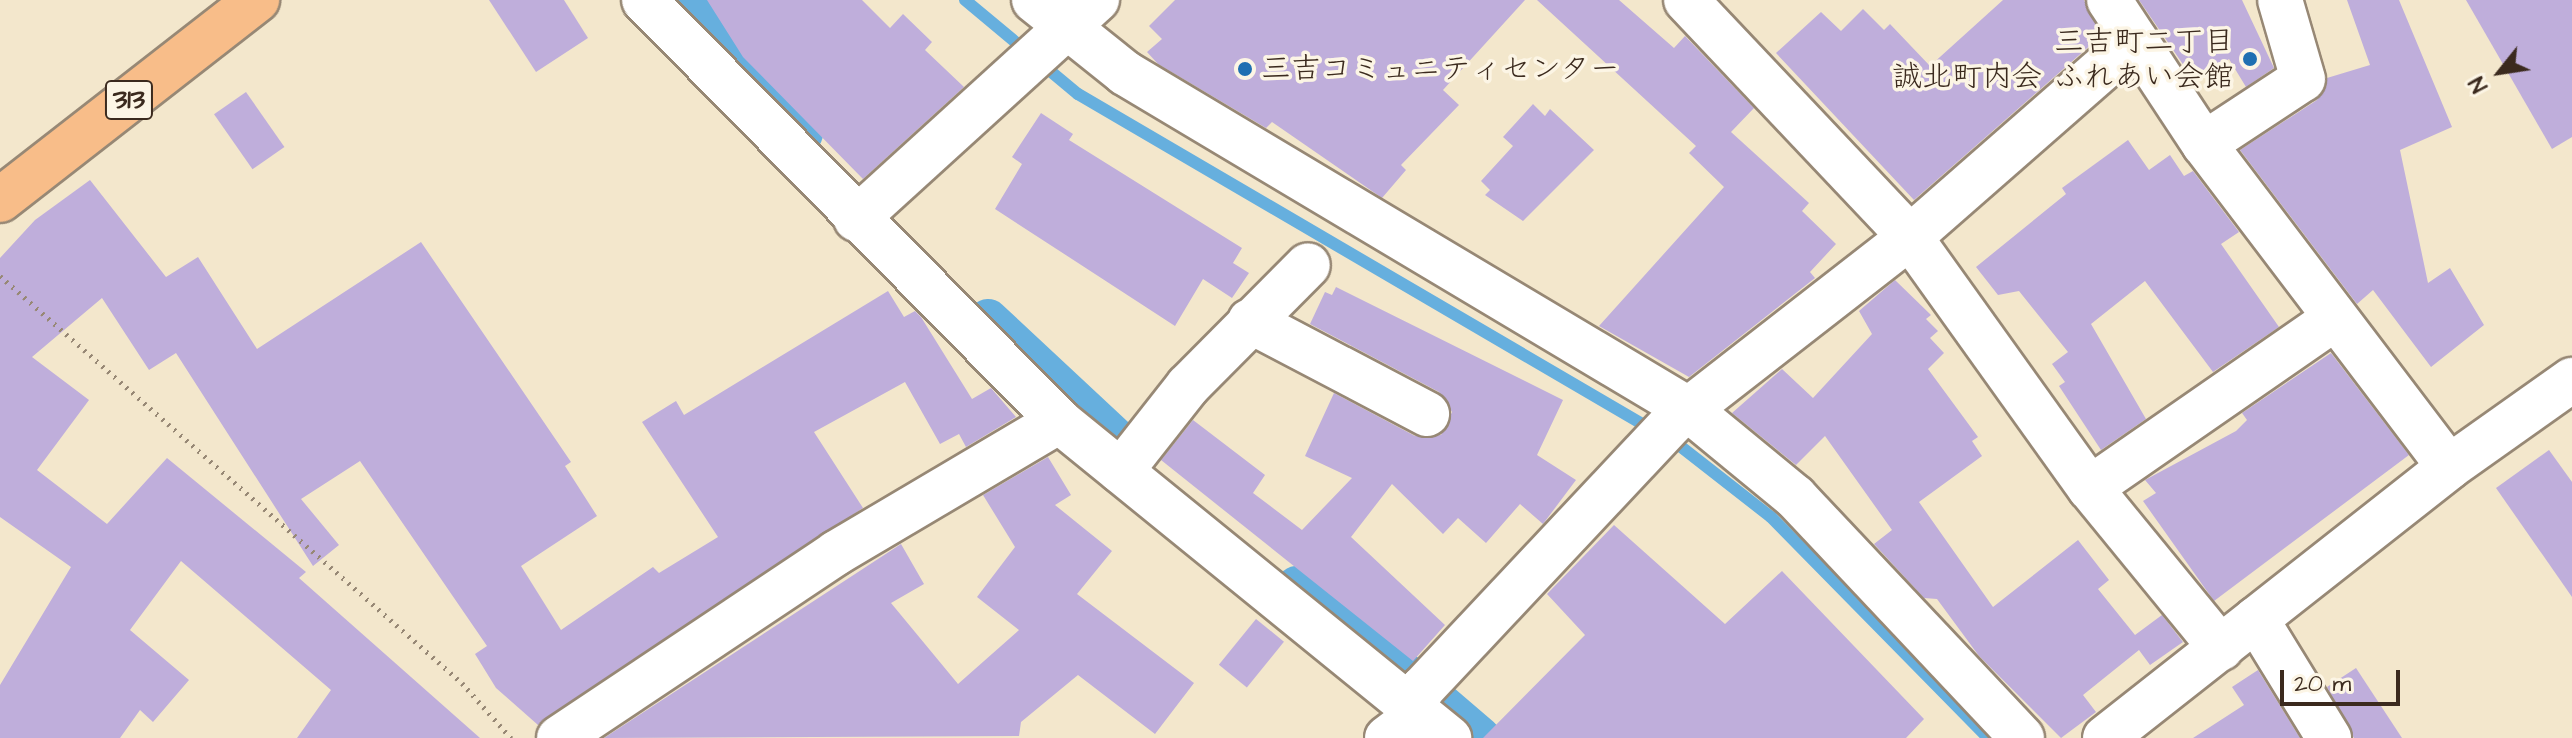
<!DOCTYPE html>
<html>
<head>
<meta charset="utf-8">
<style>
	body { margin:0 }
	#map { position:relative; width:2572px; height:738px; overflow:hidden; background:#f3e7cc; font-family:"Architects Daughter","Klee One",sans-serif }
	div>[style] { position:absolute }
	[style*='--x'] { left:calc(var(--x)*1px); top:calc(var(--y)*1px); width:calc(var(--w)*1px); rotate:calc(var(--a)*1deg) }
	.stream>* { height:12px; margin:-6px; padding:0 6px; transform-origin:6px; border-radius:6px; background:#66afde }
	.canal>* { height:42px; margin:-21px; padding:0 21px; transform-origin:21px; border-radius:21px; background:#66afde }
	.building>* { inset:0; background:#bfaedb; transform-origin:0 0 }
	.path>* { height:5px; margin-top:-2.5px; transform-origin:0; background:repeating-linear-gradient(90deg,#978875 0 2px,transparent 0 8px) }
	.roads { filter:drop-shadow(2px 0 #978875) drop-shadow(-2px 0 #978875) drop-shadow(0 2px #978875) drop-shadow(0 -2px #978875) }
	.minor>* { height:44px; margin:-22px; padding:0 22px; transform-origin:22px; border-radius:22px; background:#fff }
	.highway>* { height:44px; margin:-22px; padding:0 22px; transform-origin:22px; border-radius:22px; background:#f8bd89 }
	.dots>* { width:22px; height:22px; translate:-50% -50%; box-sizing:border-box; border:4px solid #fcf5e5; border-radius:50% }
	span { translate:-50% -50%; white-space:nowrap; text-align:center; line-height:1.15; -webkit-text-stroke:7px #fcf5e5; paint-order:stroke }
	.shield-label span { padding:2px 6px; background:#fcf5e5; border:2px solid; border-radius:6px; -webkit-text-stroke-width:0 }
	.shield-label { font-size:28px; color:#3b2a1e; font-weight:700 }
	.poi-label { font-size:30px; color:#3b2a1e }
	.right { translate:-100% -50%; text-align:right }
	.left { translate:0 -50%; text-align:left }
	.north { position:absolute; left:2460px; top:32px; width:80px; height:80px; -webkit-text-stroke:6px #fcf5e5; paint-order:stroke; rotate:240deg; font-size:22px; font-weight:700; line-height:32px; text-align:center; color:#3b2a1e }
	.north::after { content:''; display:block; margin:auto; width:28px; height:36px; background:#3b2a1e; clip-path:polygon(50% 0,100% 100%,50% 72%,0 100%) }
	.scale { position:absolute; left:2280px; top:670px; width:120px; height:36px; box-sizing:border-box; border:4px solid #3b2a1e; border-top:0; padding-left:10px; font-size:24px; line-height:28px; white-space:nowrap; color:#3b2a1e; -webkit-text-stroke:6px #fcf5e5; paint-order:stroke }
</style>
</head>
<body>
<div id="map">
	<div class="stream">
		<div style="--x:965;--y:0;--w:147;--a:39.8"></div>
		<div style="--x:1078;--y:94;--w:697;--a:30.32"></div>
		<div style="--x:1680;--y:446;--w:115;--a:38"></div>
		<div style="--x:1771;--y:517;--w:310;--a:45.5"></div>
	</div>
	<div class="canal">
		<div style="--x:684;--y:0;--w:178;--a:48.4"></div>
		<div style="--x:988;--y:320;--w:202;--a:43"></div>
		<div style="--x:1297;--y:587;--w:139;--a:38.9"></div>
		<div style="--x:1438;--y:702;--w:55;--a:40.6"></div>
	</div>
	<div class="building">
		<div style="clip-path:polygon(489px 0,564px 0,588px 38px,536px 72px)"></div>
		<div style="clip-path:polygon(707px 0,862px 0,890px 28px,903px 14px,932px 42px,925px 50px,964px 87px,863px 179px,743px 57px)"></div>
		<div style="clip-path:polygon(1175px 0,1525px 0,1443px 90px,1459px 105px,1401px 165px,1406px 170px,1382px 198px,1272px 122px,1266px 128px,1158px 64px,1147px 52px,1162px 39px,1149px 26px)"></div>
		<div style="clip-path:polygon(1537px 0,1619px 0,1674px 48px,1685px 36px,1754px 108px,1731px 132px,1809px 203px,1802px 211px,1836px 244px,1810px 272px,1815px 278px,1689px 377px,1599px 326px,1724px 187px,1689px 153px,1696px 146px)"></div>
		<div style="clip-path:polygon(2003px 0,2084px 0,2102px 35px,1914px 200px,1776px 53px,1821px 12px,1841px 31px,1863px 9px,1884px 30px,1890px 24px,1930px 66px)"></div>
		<div style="clip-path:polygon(2139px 0,2242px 0,2274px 68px,2246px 87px,2229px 59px,2195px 82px)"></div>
		<div style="clip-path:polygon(2347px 0,2399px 0,2452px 127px,2400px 150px,2428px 283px,2450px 268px,2484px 325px,2431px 367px,2373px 290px,2357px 304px,2240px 150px,2317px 100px,2327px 78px,2370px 65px)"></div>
		<div style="clip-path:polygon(2466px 0,2572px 0,2572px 137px,2552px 149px)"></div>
		<div style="left:246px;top:92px;width:67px;height:39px;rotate:55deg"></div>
		<div style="clip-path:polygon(1533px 104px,1545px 116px,1550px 109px,1594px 150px,1523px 221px,1485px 195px,1490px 190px,1481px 181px,1513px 146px,1503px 137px)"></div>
		<div style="clip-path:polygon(1041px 113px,1073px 134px,1069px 140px,1242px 248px,1233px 263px,1249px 273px,1232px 298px,1203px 279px,1175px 326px,995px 209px,1022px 164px,1012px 157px)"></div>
		<div style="clip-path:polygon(2128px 140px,2149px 170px,2170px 155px,2184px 176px,2193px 171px,2239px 232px,2221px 244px,2279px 327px,2213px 372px,2145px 281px,2091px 324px,2146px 419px,2101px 450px,2059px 386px,2065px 382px,2052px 364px,2068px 352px,2019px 291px,1998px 295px,1976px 267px,2066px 194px,2062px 188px)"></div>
		<div style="clip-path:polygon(90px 180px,166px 277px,198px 257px,257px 349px,421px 242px,571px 462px,565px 466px,597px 516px,521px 566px,561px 630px,653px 567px,659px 573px,718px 537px,642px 422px,676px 401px,684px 415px,888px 291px,904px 317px,915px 311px,921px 317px,972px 399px,991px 388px,1016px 417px,966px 447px,959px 434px,940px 444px,905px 382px,814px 432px,863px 508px,538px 725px,496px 688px,475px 654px,487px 646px,360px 461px,301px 499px,339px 545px,313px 566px,176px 353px,149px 370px,102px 298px,32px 357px,89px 400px,37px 470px,107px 524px,167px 458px,306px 572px,299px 578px,480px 738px,297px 738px,331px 690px,181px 561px,130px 630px,189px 680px,153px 722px,140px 710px,120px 738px,0 738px,0 685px,71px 567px,0 517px,0 258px,35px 220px)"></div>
		<div style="clip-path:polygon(1895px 280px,1931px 315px,1926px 319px,1938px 331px,1930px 338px,1944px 353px,1928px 369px,1978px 437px,1972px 441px,1982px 456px,1919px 502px,1993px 607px,2078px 540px,2109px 580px,2098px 589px,2135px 635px,2162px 615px,2183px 642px,2150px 665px,2139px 650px,2083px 695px,2096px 712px,2061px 738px,1979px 656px,1937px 599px,1924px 598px,1874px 544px,1892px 530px,1825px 436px,1796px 465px,1732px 413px,1782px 369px,1813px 398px,1872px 334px,1859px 311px)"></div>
		<div style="clip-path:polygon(1336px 287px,1563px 400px,1537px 455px,1576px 480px,1543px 524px,1520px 504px,1486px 543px,1458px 518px,1443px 534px,1392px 484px,1351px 537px,1445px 625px,1413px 661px,1161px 460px,1193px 420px,1265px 475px,1253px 493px,1302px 530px,1352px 478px,1305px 456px,1334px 393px,1415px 436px,1441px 435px,1452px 412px,1439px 392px,1310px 324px,1325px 292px,1332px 295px)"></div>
		<div style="clip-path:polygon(2331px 353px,2409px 455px,2214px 601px,2143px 501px,2156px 493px,2145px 480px,2236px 431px,2247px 420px,2242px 413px)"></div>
		<div style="clip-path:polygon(2549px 450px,2572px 482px,2572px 597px,2496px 488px)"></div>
		<div style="clip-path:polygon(1048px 457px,1071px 495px,1055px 505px,1112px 551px,1077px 594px,1194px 683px,1155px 734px,1078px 675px,1021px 722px,1019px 736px,604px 738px,901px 544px,924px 584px,891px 603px,958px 684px,1019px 630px,977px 597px,1015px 547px,983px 495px)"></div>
		<div style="clip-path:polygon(1614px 525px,1725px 624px,1782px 571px,1924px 719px,1906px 738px,1483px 738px,1585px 635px,1547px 594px)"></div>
		<div style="left:1256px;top:619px;width:36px;height:59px;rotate:39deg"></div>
		<div style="clip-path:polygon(2356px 668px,2402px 738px,2354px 738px,2327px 687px)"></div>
		<div style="clip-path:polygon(2258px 670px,2300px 738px,2193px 738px,2244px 705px,2232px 687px)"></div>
	</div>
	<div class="path">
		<div style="--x:0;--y:276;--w:616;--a:41.38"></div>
		<div style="--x:462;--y:683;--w:74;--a:48.3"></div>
	</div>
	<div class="roads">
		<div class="minor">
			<div style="--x:644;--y:0;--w:591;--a:45.41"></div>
			<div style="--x:1059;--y:421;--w:503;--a:39.1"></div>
			<div style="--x:1034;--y:0;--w:117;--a:38.7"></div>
			<div style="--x:1125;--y:73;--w:656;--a:30.83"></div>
			<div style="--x:1688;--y:409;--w:139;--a:39.4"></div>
			<div style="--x:1795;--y:497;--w:331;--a:46.7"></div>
			<div style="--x:1686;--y:0;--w:326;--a:46.6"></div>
			<div style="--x:1910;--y:237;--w:309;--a:54.4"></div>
			<div style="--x:2090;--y:488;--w:207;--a:50.7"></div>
			<div style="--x:2109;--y:0;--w:173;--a:56.6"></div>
			<div style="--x:2204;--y:144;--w:405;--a:52.8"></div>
			<div style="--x:2204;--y:144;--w:118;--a:-33.3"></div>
			<div style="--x:2303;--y:79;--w:82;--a:-106.2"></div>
			<div style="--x:856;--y:219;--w:326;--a:-42.3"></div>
			<div style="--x:1250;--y:321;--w:200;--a:27.7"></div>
			<div style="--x:1121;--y:471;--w:108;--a:-51.8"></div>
			<div style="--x:1188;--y:386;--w:170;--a:-45.2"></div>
			<div style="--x:2090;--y:488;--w:297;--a:-34.7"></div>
			<div style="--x:2256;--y:619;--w:140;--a:58.5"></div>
			<div style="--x:559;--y:738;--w:333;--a:-33.7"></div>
			<div style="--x:836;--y:553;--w:259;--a:-30.6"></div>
			<div style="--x:1387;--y:738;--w:20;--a:-37"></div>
			<div style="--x:1403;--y:726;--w:42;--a:-62.8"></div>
			<div style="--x:1422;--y:689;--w:369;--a:-46.8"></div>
			<div style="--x:1675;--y:420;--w:298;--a:-37.9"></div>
			<div style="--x:1910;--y:237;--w:299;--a:-41.2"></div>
			<div style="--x:2105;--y:738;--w:438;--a:-38.2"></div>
			<div style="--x:2449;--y:467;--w:151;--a:-35.3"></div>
		</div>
		<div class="highway">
			<div style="--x:0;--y:200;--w:326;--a:-37.9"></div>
		</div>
	</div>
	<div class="dots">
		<div style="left:2250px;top:59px;background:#1f6fb2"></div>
		<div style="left:1245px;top:69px;background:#1f6fb2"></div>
	</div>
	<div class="shield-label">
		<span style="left:129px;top:100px">313</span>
	</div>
	<div class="poi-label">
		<span class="right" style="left:2234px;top:59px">三吉町二丁目<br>誠北町内会 ふれあい会館</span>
		<span class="left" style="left:1261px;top:69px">三吉コミュニティセンター</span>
	</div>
	<div class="north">N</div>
	<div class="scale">20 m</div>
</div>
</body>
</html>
